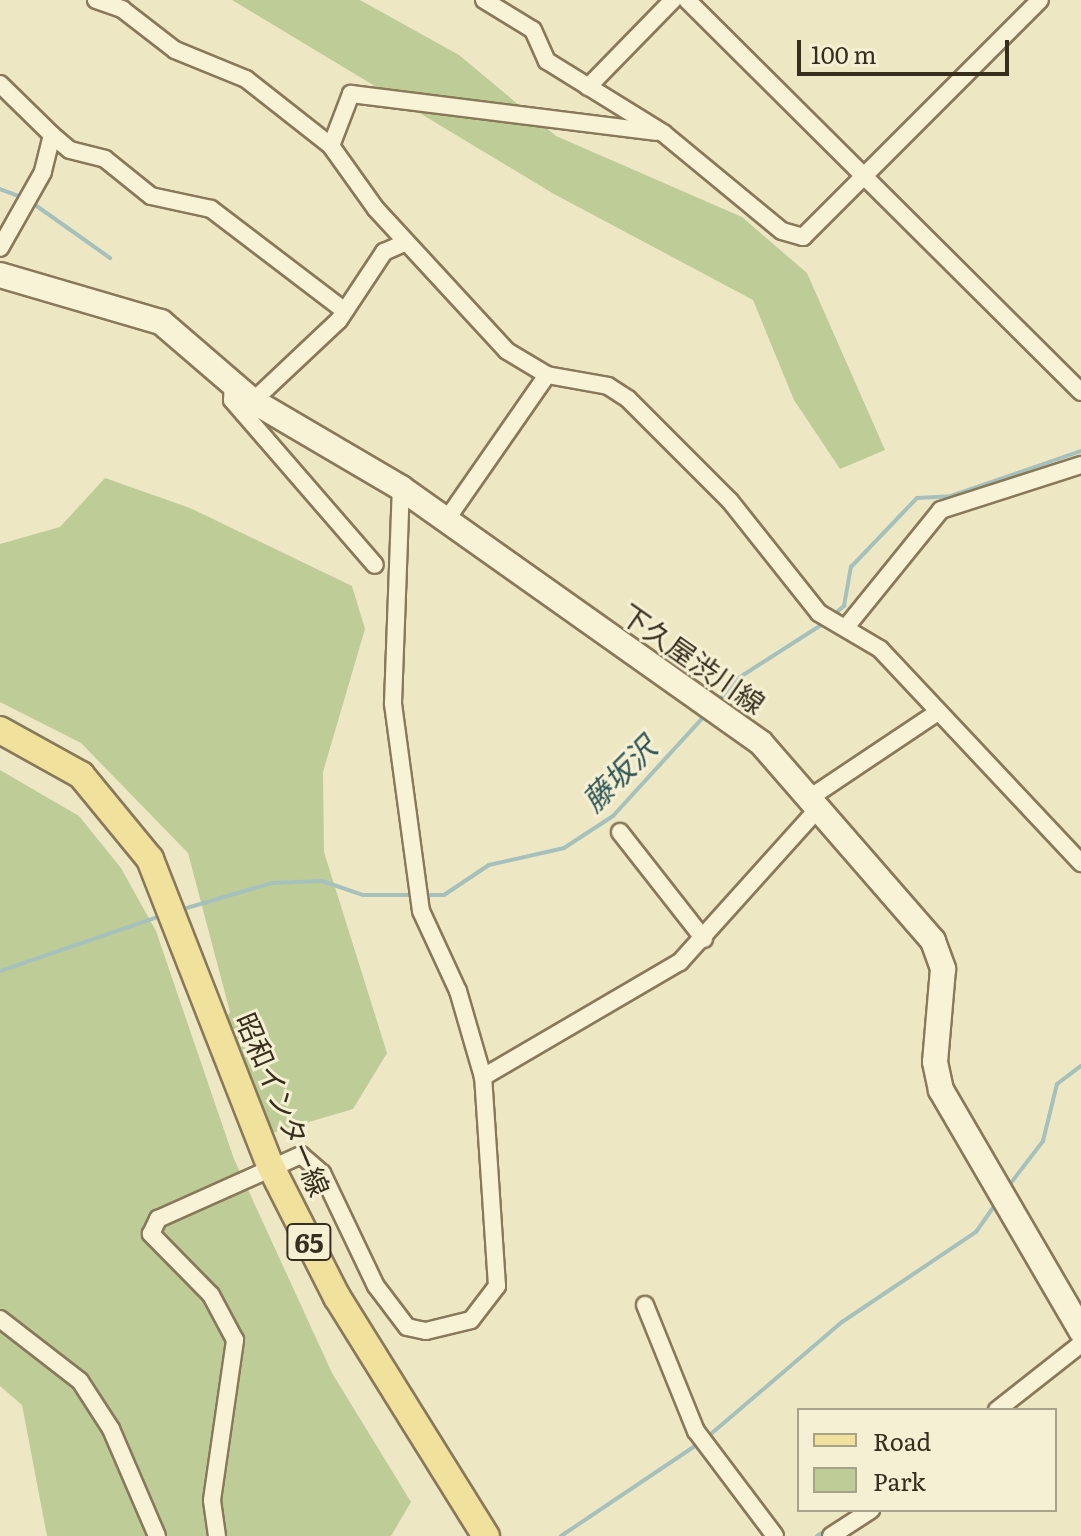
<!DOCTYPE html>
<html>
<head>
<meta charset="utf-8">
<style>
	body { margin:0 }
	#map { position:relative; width:1081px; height:1536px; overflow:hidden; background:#eee7c4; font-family:Literata,"Noto Sans JP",serif }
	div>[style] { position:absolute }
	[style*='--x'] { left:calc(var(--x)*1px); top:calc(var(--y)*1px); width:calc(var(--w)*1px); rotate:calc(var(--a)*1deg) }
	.green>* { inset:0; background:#becc98 }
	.stream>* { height:4px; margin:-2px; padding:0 2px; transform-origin:2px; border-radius:2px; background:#a6c1bc }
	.roads { filter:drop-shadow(2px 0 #88795a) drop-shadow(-2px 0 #88795a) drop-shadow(0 2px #88795a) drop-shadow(0 -2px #88795a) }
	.street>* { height:16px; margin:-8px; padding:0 8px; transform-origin:8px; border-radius:8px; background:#f8f3d7 }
	.secondary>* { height:24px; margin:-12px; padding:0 12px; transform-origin:12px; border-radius:12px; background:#f8f3d7 }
	.primary>* { height:26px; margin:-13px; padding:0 13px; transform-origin:13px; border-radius:13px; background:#f0e19c }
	span { translate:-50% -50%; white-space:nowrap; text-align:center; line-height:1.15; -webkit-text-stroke:6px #f5f0d3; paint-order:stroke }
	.shield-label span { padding:2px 6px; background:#f5f0d3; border:2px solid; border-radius:6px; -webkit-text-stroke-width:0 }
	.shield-label { font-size:26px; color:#382e1e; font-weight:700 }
	.street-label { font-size:28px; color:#382e1e }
	.water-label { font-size:30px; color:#2e5457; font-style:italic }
	.legend { position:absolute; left:797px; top:1408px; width:260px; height:104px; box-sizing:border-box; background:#f5f0d3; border:2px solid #a9a28b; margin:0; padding:10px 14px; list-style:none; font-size:24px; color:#382e1e }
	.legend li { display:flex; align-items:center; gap:16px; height:40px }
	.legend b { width:40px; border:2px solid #a9a28b }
	.scale { position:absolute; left:797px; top:40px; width:212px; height:36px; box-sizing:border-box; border:4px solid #382e1e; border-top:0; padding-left:10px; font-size:24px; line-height:28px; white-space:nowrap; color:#382e1e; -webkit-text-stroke:6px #f5f0d3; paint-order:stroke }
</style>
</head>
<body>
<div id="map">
	<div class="green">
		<div style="clip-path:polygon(232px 0,360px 0,459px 55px,556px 136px,742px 217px,807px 273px,885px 450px,840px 469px,794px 400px,753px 300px,554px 194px)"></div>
		<div style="clip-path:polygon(105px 478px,190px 508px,352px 586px,365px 629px,323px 772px,324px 852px,387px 1053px,353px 1109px,265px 1135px,218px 1033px,230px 1012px,188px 853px,81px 743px,0 702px,0 544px,60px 527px)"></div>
		<div style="clip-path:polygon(0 770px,79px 816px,121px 868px,156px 931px,234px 1159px,332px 1373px,411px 1502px,391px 1536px,47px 1536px,22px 1405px,0 1386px)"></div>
	</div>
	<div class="stream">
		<div style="--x:0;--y:189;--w:25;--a:21"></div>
		<div style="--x:31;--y:202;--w:97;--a:35.3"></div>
		<div style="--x:832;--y:616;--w:16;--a:-40"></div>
		<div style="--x:844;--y:606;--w:40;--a:-80"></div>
		<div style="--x:851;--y:567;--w:95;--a:-46.3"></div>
		<div style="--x:917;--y:498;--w:34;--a:-3"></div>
		<div style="--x:951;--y:496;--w:138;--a:-19.1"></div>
		<div style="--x:718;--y:701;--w:33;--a:-47"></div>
		<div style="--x:740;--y:677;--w:102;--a:-32.6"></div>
		<div style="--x:425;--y:895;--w:19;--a:0"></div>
		<div style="--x:444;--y:895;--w:54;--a:-33.7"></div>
		<div style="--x:489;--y:865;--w:77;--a:-12.8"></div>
		<div style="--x:564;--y:848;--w:59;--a:-33.1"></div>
		<div style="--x:613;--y:816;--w:138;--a:-47.6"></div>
		<div style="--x:180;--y:910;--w:96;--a:-16.4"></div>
		<div style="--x:272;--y:883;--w:50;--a:-2.3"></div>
		<div style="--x:322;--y:881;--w:43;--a:18.9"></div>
		<div style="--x:363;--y:895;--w:53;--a:0"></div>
		<div style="--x:0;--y:971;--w:173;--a:-18.9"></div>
		<div style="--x:1007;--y:1188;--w:59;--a:-52.5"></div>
		<div style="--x:1043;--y:1141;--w:59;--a:-76.2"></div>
		<div style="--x:1057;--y:1084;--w:30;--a:-37"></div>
		<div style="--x:705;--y:1439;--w:180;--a:-40.5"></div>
		<div style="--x:842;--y:1322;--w:161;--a:-33.9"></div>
		<div style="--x:976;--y:1232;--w:38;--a:-55"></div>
		<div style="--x:835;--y:1524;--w:25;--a:-34"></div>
		<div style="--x:561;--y:1536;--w:165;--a:-33.9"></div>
		<div style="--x:817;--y:1536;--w:13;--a:-32"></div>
	</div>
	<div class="roads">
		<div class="street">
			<div style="--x:96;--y:0;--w:28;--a:19"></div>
			<div style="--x:122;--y:9;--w:67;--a:37.7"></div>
			<div style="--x:175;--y:50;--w:77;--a:22.2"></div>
			<div style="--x:246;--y:79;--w:108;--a:38.2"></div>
			<div style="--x:331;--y:146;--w:77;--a:54.5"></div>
			<div style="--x:376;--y:209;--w:193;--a:47.3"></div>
			<div style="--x:507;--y:351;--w:47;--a:31"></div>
			<div style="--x:547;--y:375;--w:62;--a:10.2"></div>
			<div style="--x:608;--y:386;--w:24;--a:33"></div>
			<div style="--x:628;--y:399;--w:144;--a:45"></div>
			<div style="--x:730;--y:501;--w:143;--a:51.5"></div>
			<div style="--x:819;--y:613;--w:71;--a:30.5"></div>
			<div style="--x:880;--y:649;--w:294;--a:46.8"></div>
			<div style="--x:484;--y:0;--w:57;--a:31.5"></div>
			<div style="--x:533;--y:30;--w:34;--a:66"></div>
			<div style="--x:547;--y:61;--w:137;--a:31.8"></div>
			<div style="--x:663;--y:133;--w:154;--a:39.5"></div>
			<div style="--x:782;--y:231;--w:22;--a:16"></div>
			<div style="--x:803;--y:237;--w:335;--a:-45"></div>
			<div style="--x:687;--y:0;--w:556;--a:44.85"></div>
			<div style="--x:0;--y:84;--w:73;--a:44.4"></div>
			<div style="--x:52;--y:135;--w:38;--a:104"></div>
			<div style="--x:43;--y:172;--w:87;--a:119.5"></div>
			<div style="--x:588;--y:87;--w:122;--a:-45.7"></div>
			<div style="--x:52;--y:135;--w:23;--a:40"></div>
			<div style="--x:70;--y:150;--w:36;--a:14"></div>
			<div style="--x:105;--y:159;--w:59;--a:38.8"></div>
			<div style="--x:151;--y:196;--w:61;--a:12.2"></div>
			<div style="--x:211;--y:209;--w:168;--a:37.3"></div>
			<div style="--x:331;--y:146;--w:56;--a:-69"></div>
			<div style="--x:351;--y:94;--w:307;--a:7.1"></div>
			<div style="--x:233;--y:382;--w:18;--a:93"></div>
			<div style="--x:232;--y:400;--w:218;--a:49.1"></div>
			<div style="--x:253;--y:401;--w:118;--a:-43.3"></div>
			<div style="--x:339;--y:320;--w:82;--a:-56.5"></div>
			<div style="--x:384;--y:252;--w:24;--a:-24"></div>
			<div style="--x:447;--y:519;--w:175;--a:-55.2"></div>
			<div style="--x:847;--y:626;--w:149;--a:-51"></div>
			<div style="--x:941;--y:510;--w:147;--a:-17.8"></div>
			<div style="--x:808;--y:799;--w:153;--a:-33.8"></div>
			<div style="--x:620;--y:832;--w:136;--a:51.9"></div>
			<div style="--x:483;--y:1077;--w:228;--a:-30.3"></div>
			<div style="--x:680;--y:962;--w:205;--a:-48"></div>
			<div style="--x:645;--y:1305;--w:136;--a:68"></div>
			<div style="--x:696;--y:1431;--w:131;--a:53"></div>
			<div style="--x:0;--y:1319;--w:101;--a:37.8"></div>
			<div style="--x:80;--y:1381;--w:57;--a:57.1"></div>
			<div style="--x:111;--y:1429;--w:116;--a:66.7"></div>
			<div style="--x:997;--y:1410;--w:107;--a:-38.2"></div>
			<div style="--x:217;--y:1536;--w:36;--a:-98"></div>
			<div style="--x:212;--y:1500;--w:162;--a:-81.8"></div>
			<div style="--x:235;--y:1340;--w:51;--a:-118.1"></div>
			<div style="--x:211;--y:1295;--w:86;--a:-134.5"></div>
			<div style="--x:151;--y:1234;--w:17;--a:-65"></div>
			<div style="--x:158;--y:1219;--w:157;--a:-24.1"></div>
			<div style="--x:301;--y:1155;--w:28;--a:41"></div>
			<div style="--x:322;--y:1173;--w:125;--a:64.5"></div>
			<div style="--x:376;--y:1286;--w:51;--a:52.9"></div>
			<div style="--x:407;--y:1327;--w:19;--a:12"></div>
			<div style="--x:426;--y:1331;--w:46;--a:-13.7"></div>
			<div style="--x:471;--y:1320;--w:43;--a:-52.6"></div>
			<div style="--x:497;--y:1286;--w:209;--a:-93.8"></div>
			<div style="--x:483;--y:1077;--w:90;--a:-106.2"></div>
			<div style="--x:458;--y:991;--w:88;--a:-114.8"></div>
			<div style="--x:421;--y:911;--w:210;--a:-97.7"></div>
			<div style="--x:393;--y:703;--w:215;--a:-87.9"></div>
			<div style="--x:831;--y:1536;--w:48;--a:-33"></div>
		</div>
		<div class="secondary">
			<div style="--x:0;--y:275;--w:168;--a:16.3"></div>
			<div style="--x:161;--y:322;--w:121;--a:40.7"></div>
			<div style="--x:253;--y:401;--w:172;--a:30.4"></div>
			<div style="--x:401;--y:488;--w:441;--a:35.3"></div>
			<div style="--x:761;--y:743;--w:262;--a:49"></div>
			<div style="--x:933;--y:941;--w:30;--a:70"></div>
			<div style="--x:943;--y:969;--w:93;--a:94.9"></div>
			<div style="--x:935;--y:1062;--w:29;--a:78"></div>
			<div style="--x:941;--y:1090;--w:279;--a:59.8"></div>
		</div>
		<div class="primary">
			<div style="--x:0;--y:730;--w:93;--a:29.1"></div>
			<div style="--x:81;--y:775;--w:109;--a:50.6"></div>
			<div style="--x:150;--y:859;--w:331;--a:68.6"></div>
			<div style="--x:271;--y:1167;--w:146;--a:63.1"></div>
			<div style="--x:337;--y:1297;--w:282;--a:58.1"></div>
		</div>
	</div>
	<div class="shield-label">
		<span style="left:309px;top:1242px">65</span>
	</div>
	<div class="street-label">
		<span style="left:694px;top:658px;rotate:35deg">下久屋渋川線</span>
		<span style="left:284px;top:1104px;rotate:67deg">昭和インター線</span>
	</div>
	<div class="water-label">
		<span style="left:618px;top:773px;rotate:-45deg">藤坂沢</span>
	</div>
	<ul class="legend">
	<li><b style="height:10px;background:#f0e19c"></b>Road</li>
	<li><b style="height:22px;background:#becc98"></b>Park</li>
	</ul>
	<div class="scale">100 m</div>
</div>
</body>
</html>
